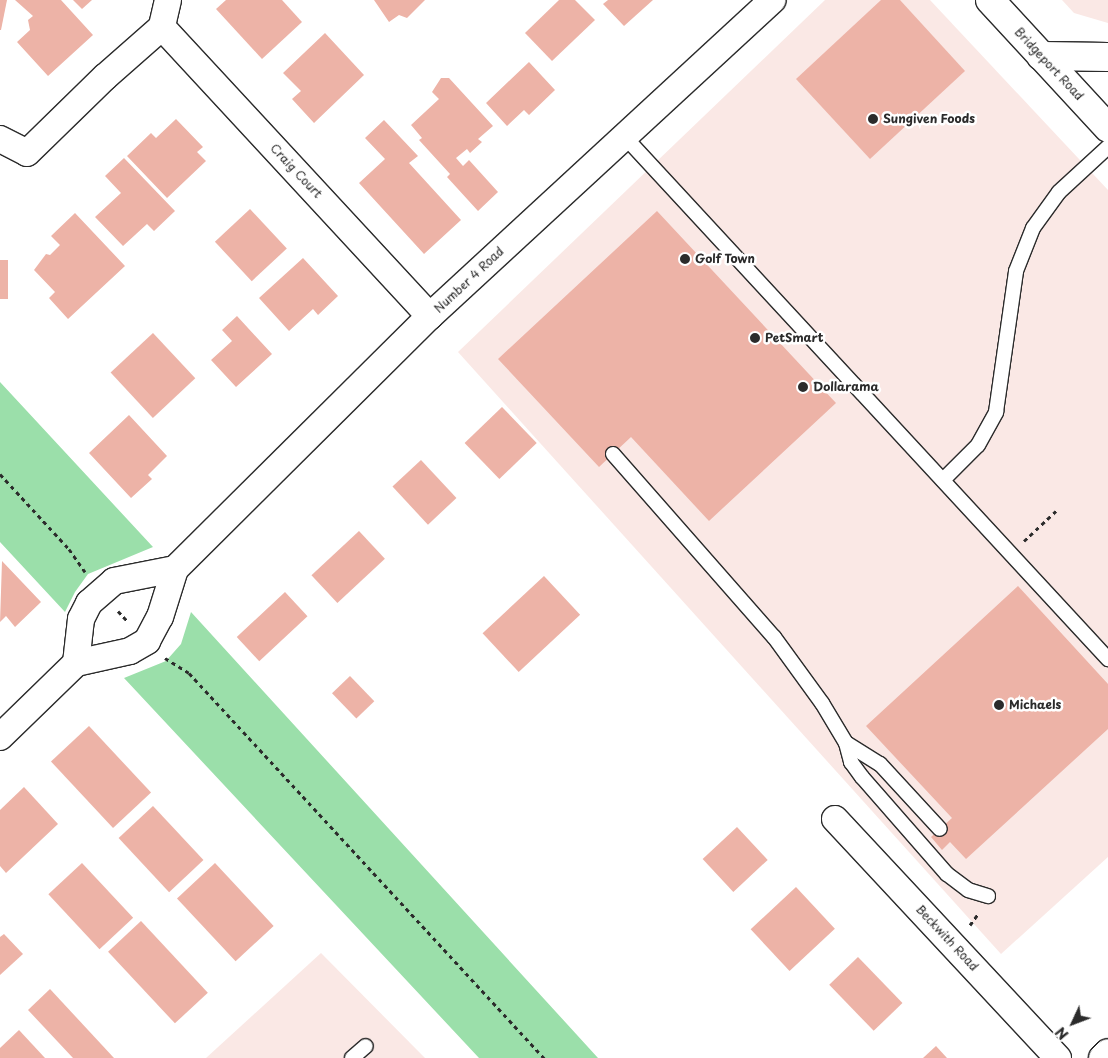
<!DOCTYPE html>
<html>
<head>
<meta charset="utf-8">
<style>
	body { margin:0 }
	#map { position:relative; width:1108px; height:1058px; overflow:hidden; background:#fff; font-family:"Playpen Sans",sans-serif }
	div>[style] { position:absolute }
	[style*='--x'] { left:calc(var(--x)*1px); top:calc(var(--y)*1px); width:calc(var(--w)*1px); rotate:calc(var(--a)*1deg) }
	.built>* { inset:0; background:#fae8e5 }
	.green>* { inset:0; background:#9bdfaa }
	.building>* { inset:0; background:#edb3a7; transform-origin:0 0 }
	.path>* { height:3px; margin-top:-1.5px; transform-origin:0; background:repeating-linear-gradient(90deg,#2b2b2b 0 4px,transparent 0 8px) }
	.roads { filter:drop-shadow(1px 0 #2b2b2b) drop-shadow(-1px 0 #2b2b2b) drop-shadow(0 1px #2b2b2b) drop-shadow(0 -1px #2b2b2b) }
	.lane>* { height:14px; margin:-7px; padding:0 7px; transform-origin:7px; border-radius:7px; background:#fff }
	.street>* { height:26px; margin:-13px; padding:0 13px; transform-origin:13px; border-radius:13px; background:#fff }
	.secondary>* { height:28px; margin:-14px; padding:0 14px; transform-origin:14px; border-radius:14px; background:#fff }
	.highway>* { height:28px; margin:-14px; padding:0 14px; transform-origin:14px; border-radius:14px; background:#fff }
	.dots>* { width:14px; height:14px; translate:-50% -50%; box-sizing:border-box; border:2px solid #fff; border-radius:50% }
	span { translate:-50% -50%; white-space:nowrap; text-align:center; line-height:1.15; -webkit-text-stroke:5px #fff; paint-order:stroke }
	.street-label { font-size:12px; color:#2b2b2b }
	.poi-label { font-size:12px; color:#2b2b2b; font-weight:700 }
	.left { translate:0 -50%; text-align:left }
	.north { position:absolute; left:1048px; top:998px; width:50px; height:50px; -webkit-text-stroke:4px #fff; paint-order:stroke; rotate:227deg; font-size:14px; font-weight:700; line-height:20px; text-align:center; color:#2b2b2b }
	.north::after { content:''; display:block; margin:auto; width:18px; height:22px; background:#2b2b2b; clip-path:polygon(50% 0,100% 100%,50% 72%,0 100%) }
</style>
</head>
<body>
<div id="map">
	<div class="built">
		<div style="clip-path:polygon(825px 0,930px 0,1108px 190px,1108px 857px,1001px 954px,458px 352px)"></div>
		<div style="clip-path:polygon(1062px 0,1108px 0,1108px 23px,1074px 13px)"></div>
		<div style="clip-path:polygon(321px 953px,425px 1058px,206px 1058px)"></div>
	</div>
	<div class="green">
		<div style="clip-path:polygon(0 382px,153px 547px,88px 574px,75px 592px,65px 612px,0 542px)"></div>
		<div style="clip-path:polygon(191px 612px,598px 1058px,479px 1058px,124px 678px,166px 661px,181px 644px)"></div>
	</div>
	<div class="building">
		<div style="clip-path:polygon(0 0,7px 0,1px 30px,0 30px)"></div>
		<div style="clip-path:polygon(15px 0,61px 0,93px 35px,48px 76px,17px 42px,30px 30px,28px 20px,33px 16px)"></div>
		<div style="clip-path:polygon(73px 0,92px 0,82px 9px)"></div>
		<div style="clip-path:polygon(226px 0,282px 0,302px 22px,262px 59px,216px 9px)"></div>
		<div style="clip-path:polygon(374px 0,425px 0,407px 18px,399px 15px,389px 22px)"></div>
		<div style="clip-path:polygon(559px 0,575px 0,595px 20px,552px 61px,525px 33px)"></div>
		<div style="clip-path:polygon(608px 0,653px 0,624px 26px,603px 4px)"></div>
		<div style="clip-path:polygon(881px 0,900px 0,965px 71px,870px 159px,796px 79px)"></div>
		<div style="clip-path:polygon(325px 33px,364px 75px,314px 123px,292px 99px,301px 91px,283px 73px)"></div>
		<div style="clip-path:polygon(529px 62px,555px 90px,529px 115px,524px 110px,507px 126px,486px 103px)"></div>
		<div style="clip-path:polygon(441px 78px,449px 78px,493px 126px,478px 139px,482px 142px,470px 153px,467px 149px,456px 158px,463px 166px,469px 160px,498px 192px,478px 211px,447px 177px,450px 174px,419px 140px,422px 138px,411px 125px,439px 99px,432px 92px)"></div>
		<div style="clip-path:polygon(176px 119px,203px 147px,197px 152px,206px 161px,167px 198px,127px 156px,151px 133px,156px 138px)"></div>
		<div style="clip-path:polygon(384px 120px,418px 156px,409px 163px,461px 220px,424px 254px,359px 183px,385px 159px,365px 138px)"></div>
		<div style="clip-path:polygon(124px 158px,175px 211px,154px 231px,147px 224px,123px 246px,95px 217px,121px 193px,105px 176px)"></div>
		<div style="left:250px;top:209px;width:54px;height:48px;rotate:47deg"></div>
		<div style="clip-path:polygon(657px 211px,836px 403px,709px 521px,631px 437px,599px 467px,498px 359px)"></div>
		<div style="clip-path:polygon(75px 213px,125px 266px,68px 319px,49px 298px,55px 292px,34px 270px,46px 254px,50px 255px,60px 245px,51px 236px)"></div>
		<div style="clip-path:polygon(303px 258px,338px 296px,318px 315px,313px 309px,289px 331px,259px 298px)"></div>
		<div style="left:8px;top:260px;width:39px;height:8px;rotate:90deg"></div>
		<div style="clip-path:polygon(237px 316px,272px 354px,236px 387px,211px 360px,232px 341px,222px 330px)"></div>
		<div style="left:153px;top:333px;width:62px;height:58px;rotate:47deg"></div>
		<div style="left:502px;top:407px;width:50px;height:52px;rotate:46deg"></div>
		<div style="clip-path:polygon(129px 415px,167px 456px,148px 475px,152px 479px,131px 498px,89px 453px)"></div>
		<div style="left:421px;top:460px;width:52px;height:39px;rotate:47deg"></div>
		<div style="left:359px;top:531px;width:38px;height:65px;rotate:47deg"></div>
		<div style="clip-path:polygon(2px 561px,41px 602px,15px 627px,6px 616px,0 622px)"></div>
		<div style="left:544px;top:576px;width:53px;height:84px;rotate:47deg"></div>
		<div style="clip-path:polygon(1018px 586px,1108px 684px,1108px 729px,966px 859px,950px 842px,942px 850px,931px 837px,952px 818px,866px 726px)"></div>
		<div style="left:285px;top:592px;width:33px;height:66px;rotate:47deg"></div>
		<div style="left:350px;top:676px;width:35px;height:25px;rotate:46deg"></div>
		<div style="left:89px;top:726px;width:91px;height:52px;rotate:47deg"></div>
		<div style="clip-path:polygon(24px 787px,58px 824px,6px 873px,0 866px,0 810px)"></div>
		<div style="left:153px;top:806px;width:74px;height:47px;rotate:47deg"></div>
		<div style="left:737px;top:827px;width:45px;height:47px;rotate:47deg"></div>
		<div style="left:82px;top:863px;width:75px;height:46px;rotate:47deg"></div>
		<div style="left:215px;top:863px;width:86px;height:52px;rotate:47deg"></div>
		<div style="left:796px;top:887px;width:57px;height:62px;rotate:47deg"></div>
		<div style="left:141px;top:921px;width:98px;height:45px;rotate:47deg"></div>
		<div style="clip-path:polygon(4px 934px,23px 954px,0 975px,0 937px)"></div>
		<div style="left:858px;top:957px;width:64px;height:40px;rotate:46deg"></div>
		<div style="clip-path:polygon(50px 989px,114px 1058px,73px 1058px,28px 1010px)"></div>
		<div style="clip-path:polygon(19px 1030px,45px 1058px,0 1058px,0 1048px)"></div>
		<div style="clip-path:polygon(936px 1046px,947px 1058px,923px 1058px)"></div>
	</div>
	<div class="path">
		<div style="--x:0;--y:474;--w:102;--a:47.4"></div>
		<div style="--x:69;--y:549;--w:28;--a:55"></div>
		<div style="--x:1024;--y:541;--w:44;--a:-43.2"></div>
		<div style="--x:118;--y:611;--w:16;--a:47"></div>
		<div style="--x:165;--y:658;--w:28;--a:32"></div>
		<div style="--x:189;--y:673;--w:524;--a:47.32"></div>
		<div style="--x:970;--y:925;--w:14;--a:-54"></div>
	</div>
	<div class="roads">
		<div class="lane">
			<div style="--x:624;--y:136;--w:713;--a:47.22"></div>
			<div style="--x:613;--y:454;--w:244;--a:48.7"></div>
			<div style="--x:774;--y:637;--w:82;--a:54"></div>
			<div style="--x:822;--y:703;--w:47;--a:59"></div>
			<div style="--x:846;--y:743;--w:20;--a:75"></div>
			<div style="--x:851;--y:762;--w:19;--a:54"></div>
			<div style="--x:862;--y:777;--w:129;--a:48.8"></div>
			<div style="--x:947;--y:874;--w:26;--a:37"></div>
			<div style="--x:968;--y:890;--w:21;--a:17"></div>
			<div style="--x:943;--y:480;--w:49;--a:-45"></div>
			<div style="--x:978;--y:445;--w:38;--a:-61"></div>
			<div style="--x:996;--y:412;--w:142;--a:-81.9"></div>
			<div style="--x:1016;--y:271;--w:46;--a:-68.4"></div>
			<div style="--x:1033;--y:228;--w:44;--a:-54.2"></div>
			<div style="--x:1059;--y:192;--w:67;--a:-42.6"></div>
			<div style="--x:846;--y:743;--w:40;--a:32"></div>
			<div style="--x:880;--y:764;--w:88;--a:47.3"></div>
			<div style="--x:352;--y:1058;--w:18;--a:-41"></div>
		</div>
		<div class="street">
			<div style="--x:168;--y:0;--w:28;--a:103"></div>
			<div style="--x:162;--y:27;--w:394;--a:47.2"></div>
			<div style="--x:0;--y:139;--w:30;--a:27"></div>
			<div style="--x:27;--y:153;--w:109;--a:-44.3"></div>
			<div style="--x:105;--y:77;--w:76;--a:-41.3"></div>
			<div style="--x:76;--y:663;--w:44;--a:-83.5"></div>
			<div style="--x:81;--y:619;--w:18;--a:-63"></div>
			<div style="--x:89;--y:603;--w:33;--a:-41"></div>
			<div style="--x:114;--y:581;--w:62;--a:-11.1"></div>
			<div style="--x:0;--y:737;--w:106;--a:-44.2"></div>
			<div style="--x:76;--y:663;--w:55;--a:-12.5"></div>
			<div style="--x:130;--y:651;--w:20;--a:-30"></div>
			<div style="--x:147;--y:641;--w:27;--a:-62"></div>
			<div style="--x:160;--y:617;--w:50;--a:-72.6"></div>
			<div style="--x:175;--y:569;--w:359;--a:-44.8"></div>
			<div style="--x:430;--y:316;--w:466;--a:-42.7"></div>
			<div style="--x:835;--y:819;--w:327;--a:47"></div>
			<div style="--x:1102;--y:1058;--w:8;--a:-45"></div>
		</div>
		<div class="secondary">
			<div style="--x:990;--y:0;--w:174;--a:47.3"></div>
		</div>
		<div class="highway">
			<div style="--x:1041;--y:56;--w:67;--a:0.9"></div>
		</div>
	</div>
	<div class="dots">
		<div style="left:873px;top:119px;background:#2b2b2b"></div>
		<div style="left:685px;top:259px;background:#2b2b2b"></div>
		<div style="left:755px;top:338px;background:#2b2b2b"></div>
		<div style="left:803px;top:387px;background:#2b2b2b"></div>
		<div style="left:999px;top:705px;background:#2b2b2b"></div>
	</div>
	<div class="street-label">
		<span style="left:1049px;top:64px;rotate:47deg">Bridgeport Road</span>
		<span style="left:296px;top:171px;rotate:47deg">Craig Court</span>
		<span style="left:469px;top:280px;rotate:-43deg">Number 4 Road</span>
		<span style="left:947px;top:938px;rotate:47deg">Beckwith Road</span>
	</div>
	<div class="poi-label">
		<span class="left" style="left:883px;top:119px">Sungiven Foods</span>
		<span class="left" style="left:695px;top:259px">Golf Town</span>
		<span class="left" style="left:765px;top:338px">PetSmart</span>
		<span class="left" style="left:813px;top:387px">Dollarama</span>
		<span class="left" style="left:1009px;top:705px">Michaels</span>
	</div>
	<div class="north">N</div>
</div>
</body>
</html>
